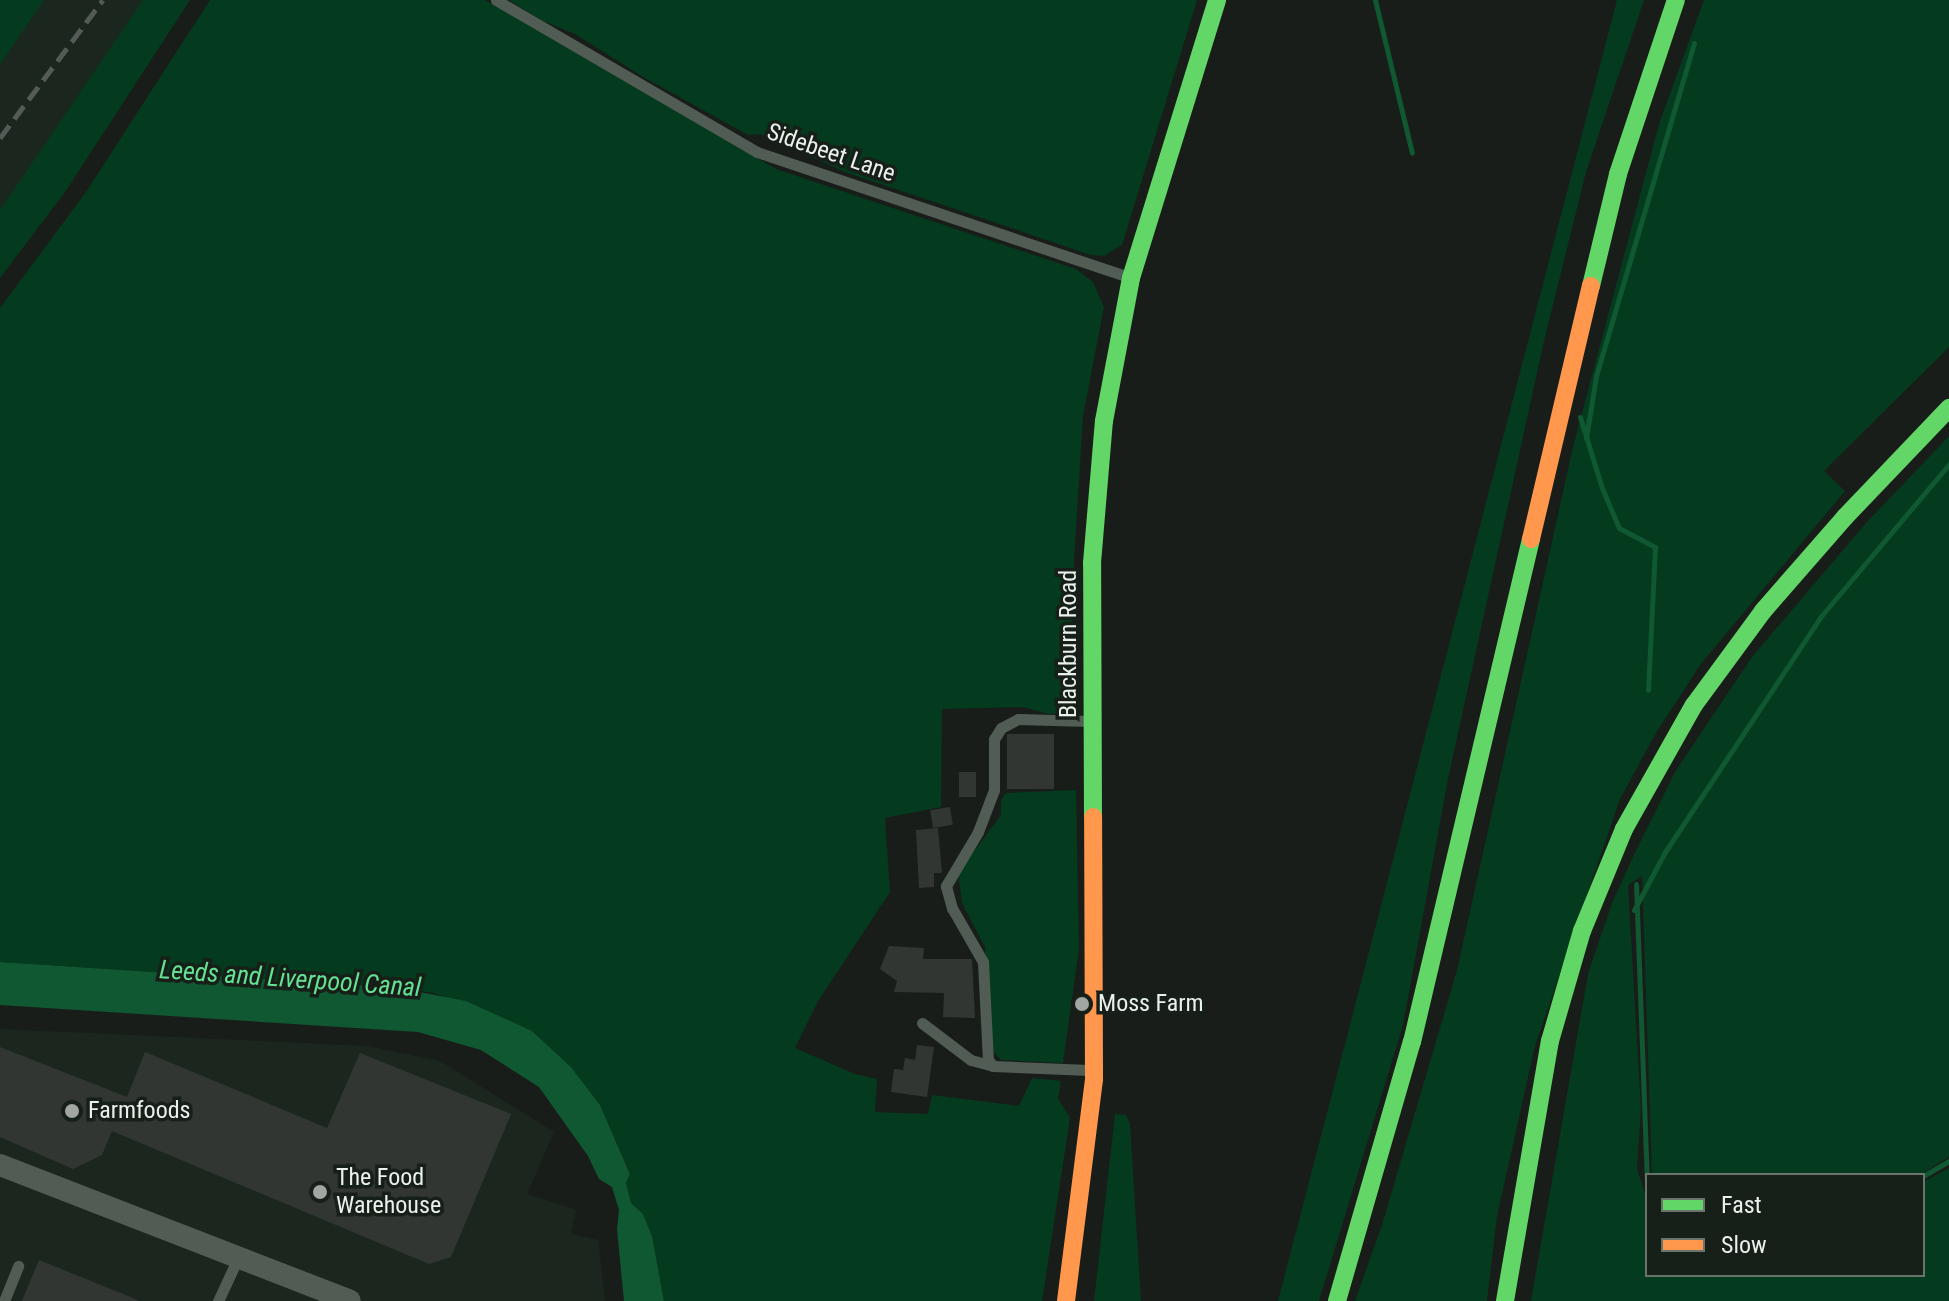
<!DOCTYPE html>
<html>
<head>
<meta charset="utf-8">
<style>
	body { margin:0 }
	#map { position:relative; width:1949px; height:1301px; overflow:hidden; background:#191d1a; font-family:"Roboto Condensed",sans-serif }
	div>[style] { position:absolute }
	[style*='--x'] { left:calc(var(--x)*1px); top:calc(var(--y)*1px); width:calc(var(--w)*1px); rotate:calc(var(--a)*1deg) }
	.built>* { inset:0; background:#1b271e }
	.green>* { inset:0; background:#043a1e }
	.water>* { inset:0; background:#0f5831 }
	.stream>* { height:5px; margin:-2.5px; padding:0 2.5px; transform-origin:2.5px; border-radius:2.5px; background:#0f5831 }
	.building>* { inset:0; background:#323633; transform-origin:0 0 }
	.lane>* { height:11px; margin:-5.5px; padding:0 5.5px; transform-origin:5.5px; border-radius:5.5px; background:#515c55 }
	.street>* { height:22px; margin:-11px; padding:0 11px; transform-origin:11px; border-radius:11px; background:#515c55 }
	.fast>* { height:18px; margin:-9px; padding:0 9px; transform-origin:9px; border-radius:9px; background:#63d668 }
	.slow>* { height:18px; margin:-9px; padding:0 9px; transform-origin:9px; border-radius:9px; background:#ff974d }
	.rail>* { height:5px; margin-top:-2.5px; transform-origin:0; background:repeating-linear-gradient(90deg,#545a56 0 16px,transparent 0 24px) }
	.dots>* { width:22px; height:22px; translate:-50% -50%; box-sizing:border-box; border:4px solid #171f19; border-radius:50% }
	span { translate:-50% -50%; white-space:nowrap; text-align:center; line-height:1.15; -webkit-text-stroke:7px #171f19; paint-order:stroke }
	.street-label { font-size:24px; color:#eaf0ec }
	.poi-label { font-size:24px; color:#eaf0ec }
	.left { translate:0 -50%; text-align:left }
	.water-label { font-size:26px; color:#65e193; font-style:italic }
	.legend { position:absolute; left:1645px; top:1173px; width:280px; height:104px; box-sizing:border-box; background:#171f19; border:2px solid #6b736d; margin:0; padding:10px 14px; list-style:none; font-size:24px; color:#eaf0ec }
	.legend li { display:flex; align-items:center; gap:16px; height:40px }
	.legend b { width:40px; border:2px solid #6b736d }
</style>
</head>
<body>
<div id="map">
	<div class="built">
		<div style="clip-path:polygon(44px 0,190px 0,0 250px,0 65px)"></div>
		<div style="clip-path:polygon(0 1029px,367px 1046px,440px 1061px,554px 1132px,527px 1194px,576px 1210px,571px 1234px,598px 1240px,605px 1301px,0 1301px)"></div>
	</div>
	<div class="green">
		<div style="clip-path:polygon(0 0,44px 0,0 65px)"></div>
		<div style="clip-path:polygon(143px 0,190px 0,65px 192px,0 278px,0 210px)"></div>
		<div style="clip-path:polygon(210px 0,485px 0,776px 169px,1076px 269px,1093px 282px,1104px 307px,1083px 416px,1072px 594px,1073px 713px,1049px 714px,1023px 707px,942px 709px,941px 807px,885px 818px,890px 892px,818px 1001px,795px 1048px,855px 1074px,877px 1079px,875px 1112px,928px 1114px,932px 1095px,1019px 1106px,1032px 1078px,1061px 1081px,1058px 1098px,1070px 1118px,1042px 1301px,664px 1301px,652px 1236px,643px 1214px,631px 1203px,626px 1183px,630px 1173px,600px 1105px,571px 1067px,532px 1031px,434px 993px,399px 988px,0 962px,0 308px,86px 192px)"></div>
		<div style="clip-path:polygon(509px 0,1197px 0,1122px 245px,1104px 256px,1091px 255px,845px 172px,760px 134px,748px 135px,645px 78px,575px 34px,543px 21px)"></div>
		<div style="clip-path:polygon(1617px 0,1644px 0,1586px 172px,1544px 341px,1448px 779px,1403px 1025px,1319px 1301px,1278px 1301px)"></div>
		<div style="clip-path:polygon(1704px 0,1949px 0,1949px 347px,1824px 471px,1845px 491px,1700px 665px,1656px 733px,1620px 799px,1535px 1046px,1497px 1216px,1487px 1301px,1355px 1301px,1382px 1225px,1457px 970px,1573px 447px,1659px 124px)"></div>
		<div style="clip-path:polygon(1949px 436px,1949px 1157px,1919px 1175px,1652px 1175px,1642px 876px,1628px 885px,1641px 1109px,1637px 1169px,1647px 1199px,1647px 1275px,1923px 1275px,1923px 1182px,1949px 1168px,1949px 1301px,1531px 1301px,1588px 974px,1612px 903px,1634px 855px,1675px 772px,1752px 657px,1866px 523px)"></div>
		<div style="clip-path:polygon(1076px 790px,1079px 948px,1063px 1063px,1001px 1060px,994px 1052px,991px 1040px,985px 947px,962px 903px,958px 873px,1001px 815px,1001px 800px,1006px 793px)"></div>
		<div style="clip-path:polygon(1115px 1114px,1126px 1115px,1130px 1124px,1141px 1301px,1094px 1301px)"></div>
	</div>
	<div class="water">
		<div style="clip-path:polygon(0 962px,399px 988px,466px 1001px,532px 1031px,571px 1067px,600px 1105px,630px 1174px,626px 1183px,631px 1203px,643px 1214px,652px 1236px,664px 1301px,624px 1301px,617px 1229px,619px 1210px,612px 1187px,599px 1179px,588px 1156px,539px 1087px,481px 1050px,418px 1032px,0 1005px)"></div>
	</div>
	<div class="stream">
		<div style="--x:1375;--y:0;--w:157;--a:76.4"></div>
		<div style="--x:1580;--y:417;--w:74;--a:72.8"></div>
		<div style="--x:1602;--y:488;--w:43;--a:67"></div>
		<div style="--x:1619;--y:528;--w:41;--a:27.8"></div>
		<div style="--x:1655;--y:547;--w:143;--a:92.8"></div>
		<div style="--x:1586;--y:438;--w:63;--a:-80.8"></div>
		<div style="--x:1596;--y:376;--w:347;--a:-73.6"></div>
		<div style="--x:1636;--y:884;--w:305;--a:87.9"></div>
		<div style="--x:1634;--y:910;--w:66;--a:-61.9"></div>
		<div style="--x:1665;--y:852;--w:284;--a:-56.5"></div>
		<div style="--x:1822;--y:615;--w:197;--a:-49.9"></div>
		<div style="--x:1923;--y:1176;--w:30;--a:-30"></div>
	</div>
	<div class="building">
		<div style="left:1007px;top:734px;width:47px;height:55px"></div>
		<div style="left:959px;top:772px;width:17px;height:25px"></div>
		<div style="left:950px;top:807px;width:18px;height:20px;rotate:81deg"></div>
		<div style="clip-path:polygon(938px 828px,942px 873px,934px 873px,934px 887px,919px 888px,916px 830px)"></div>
		<div style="clip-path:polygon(889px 946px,924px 948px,923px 959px,972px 959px,975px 1018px,943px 1017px,944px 993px,894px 992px,897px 981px,880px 969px)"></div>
		<div style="clip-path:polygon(917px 1045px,934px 1047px,927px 1097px,891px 1092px,894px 1069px,903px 1070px,905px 1058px,915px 1060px)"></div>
		<div style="clip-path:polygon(0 1047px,127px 1097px,145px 1052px,327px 1128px,360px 1053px,511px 1114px,451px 1257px,429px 1264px,112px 1131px,102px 1155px,73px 1169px,0 1137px)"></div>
		<div style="clip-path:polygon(39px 1260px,138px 1300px,138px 1301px,22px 1301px)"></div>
	</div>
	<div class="lane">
		<div style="--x:496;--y:0;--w:302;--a:30.2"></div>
		<div style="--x:757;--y:152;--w:389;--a:18.6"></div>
		<div style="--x:1089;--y:721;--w:71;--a:-178.4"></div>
		<div style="--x:1018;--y:719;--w:19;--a:152"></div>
		<div style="--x:1001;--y:728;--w:13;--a:122"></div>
		<div style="--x:994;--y:739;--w:51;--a:90"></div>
		<div style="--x:994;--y:790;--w:45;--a:110.9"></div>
		<div style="--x:978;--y:832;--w:63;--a:120.7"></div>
		<div style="--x:946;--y:886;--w:23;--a:75"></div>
		<div style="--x:952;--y:908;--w:62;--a:60.1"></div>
		<div style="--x:983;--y:962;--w:98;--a:87.1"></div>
		<div style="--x:988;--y:1060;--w:8;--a:50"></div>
		<div style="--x:993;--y:1066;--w:96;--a:2.4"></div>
		<div style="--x:922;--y:1023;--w:61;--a:37.1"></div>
		<div style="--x:971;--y:1060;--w:23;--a:15"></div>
		<div style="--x:4;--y:1301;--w:38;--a:-68"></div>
		<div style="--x:218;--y:1301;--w:47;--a:-65.1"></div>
	</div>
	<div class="street">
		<div style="--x:0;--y:1165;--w:375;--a:21.2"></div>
	</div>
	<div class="fast">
		<div style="--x:1591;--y:286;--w:115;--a:-76.4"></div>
		<div style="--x:1618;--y:174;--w:183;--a:-71.6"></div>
		<div style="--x:1093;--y:817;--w:254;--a:-90.2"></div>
		<div style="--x:1092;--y:563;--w:143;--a:-85.2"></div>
		<div style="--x:1104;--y:421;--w:146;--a:-79.3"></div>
		<div style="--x:1131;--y:278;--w:291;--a:-72.8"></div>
		<div style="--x:1337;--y:1301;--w:270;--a:-73.9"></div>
		<div style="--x:1412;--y:1042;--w:517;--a:-76.69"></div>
		<div style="--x:1505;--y:1301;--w:264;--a:-80.2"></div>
		<div style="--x:1550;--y:1041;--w:115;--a:-73.8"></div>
		<div style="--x:1582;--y:931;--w:110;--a:-67.6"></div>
		<div style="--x:1624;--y:829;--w:142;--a:-60.6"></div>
		<div style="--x:1694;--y:705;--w:117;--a:-53.7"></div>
		<div style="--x:1763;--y:611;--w:125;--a:-48.9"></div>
		<div style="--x:1845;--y:517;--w:151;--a:-46.3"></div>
	</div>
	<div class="slow">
		<div style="--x:1531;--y:539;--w:260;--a:-76.7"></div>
		<div style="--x:1066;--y:1301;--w:224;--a:-82.8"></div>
		<div style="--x:1094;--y:1079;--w:262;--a:-90.2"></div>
	</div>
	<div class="rail">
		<div style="--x:0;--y:138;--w:172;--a:-53.3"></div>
	</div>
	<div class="dots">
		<div style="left:1082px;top:1004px;background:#a1a6a2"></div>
		<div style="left:72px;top:1111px;background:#a1a6a2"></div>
		<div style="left:320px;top:1192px;background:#a1a6a2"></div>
	</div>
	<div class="street-label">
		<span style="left:831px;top:153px;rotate:19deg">Sidebeet Lane</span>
		<span style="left:1069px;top:644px;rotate:-90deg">Blackburn Road</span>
	</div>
	<div class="poi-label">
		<span class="left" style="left:1098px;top:1004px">Moss Farm</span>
		<span class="left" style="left:88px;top:1111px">Farmfoods</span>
		<span class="left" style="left:336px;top:1192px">The Food<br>Warehouse</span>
	</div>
	<div class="water-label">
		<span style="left:290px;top:979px;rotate:4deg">Leeds and Liverpool Canal</span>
	</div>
	<ul class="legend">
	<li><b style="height:10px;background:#63d668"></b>Fast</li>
	<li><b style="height:10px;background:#ff974d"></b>Slow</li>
	</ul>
</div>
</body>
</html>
